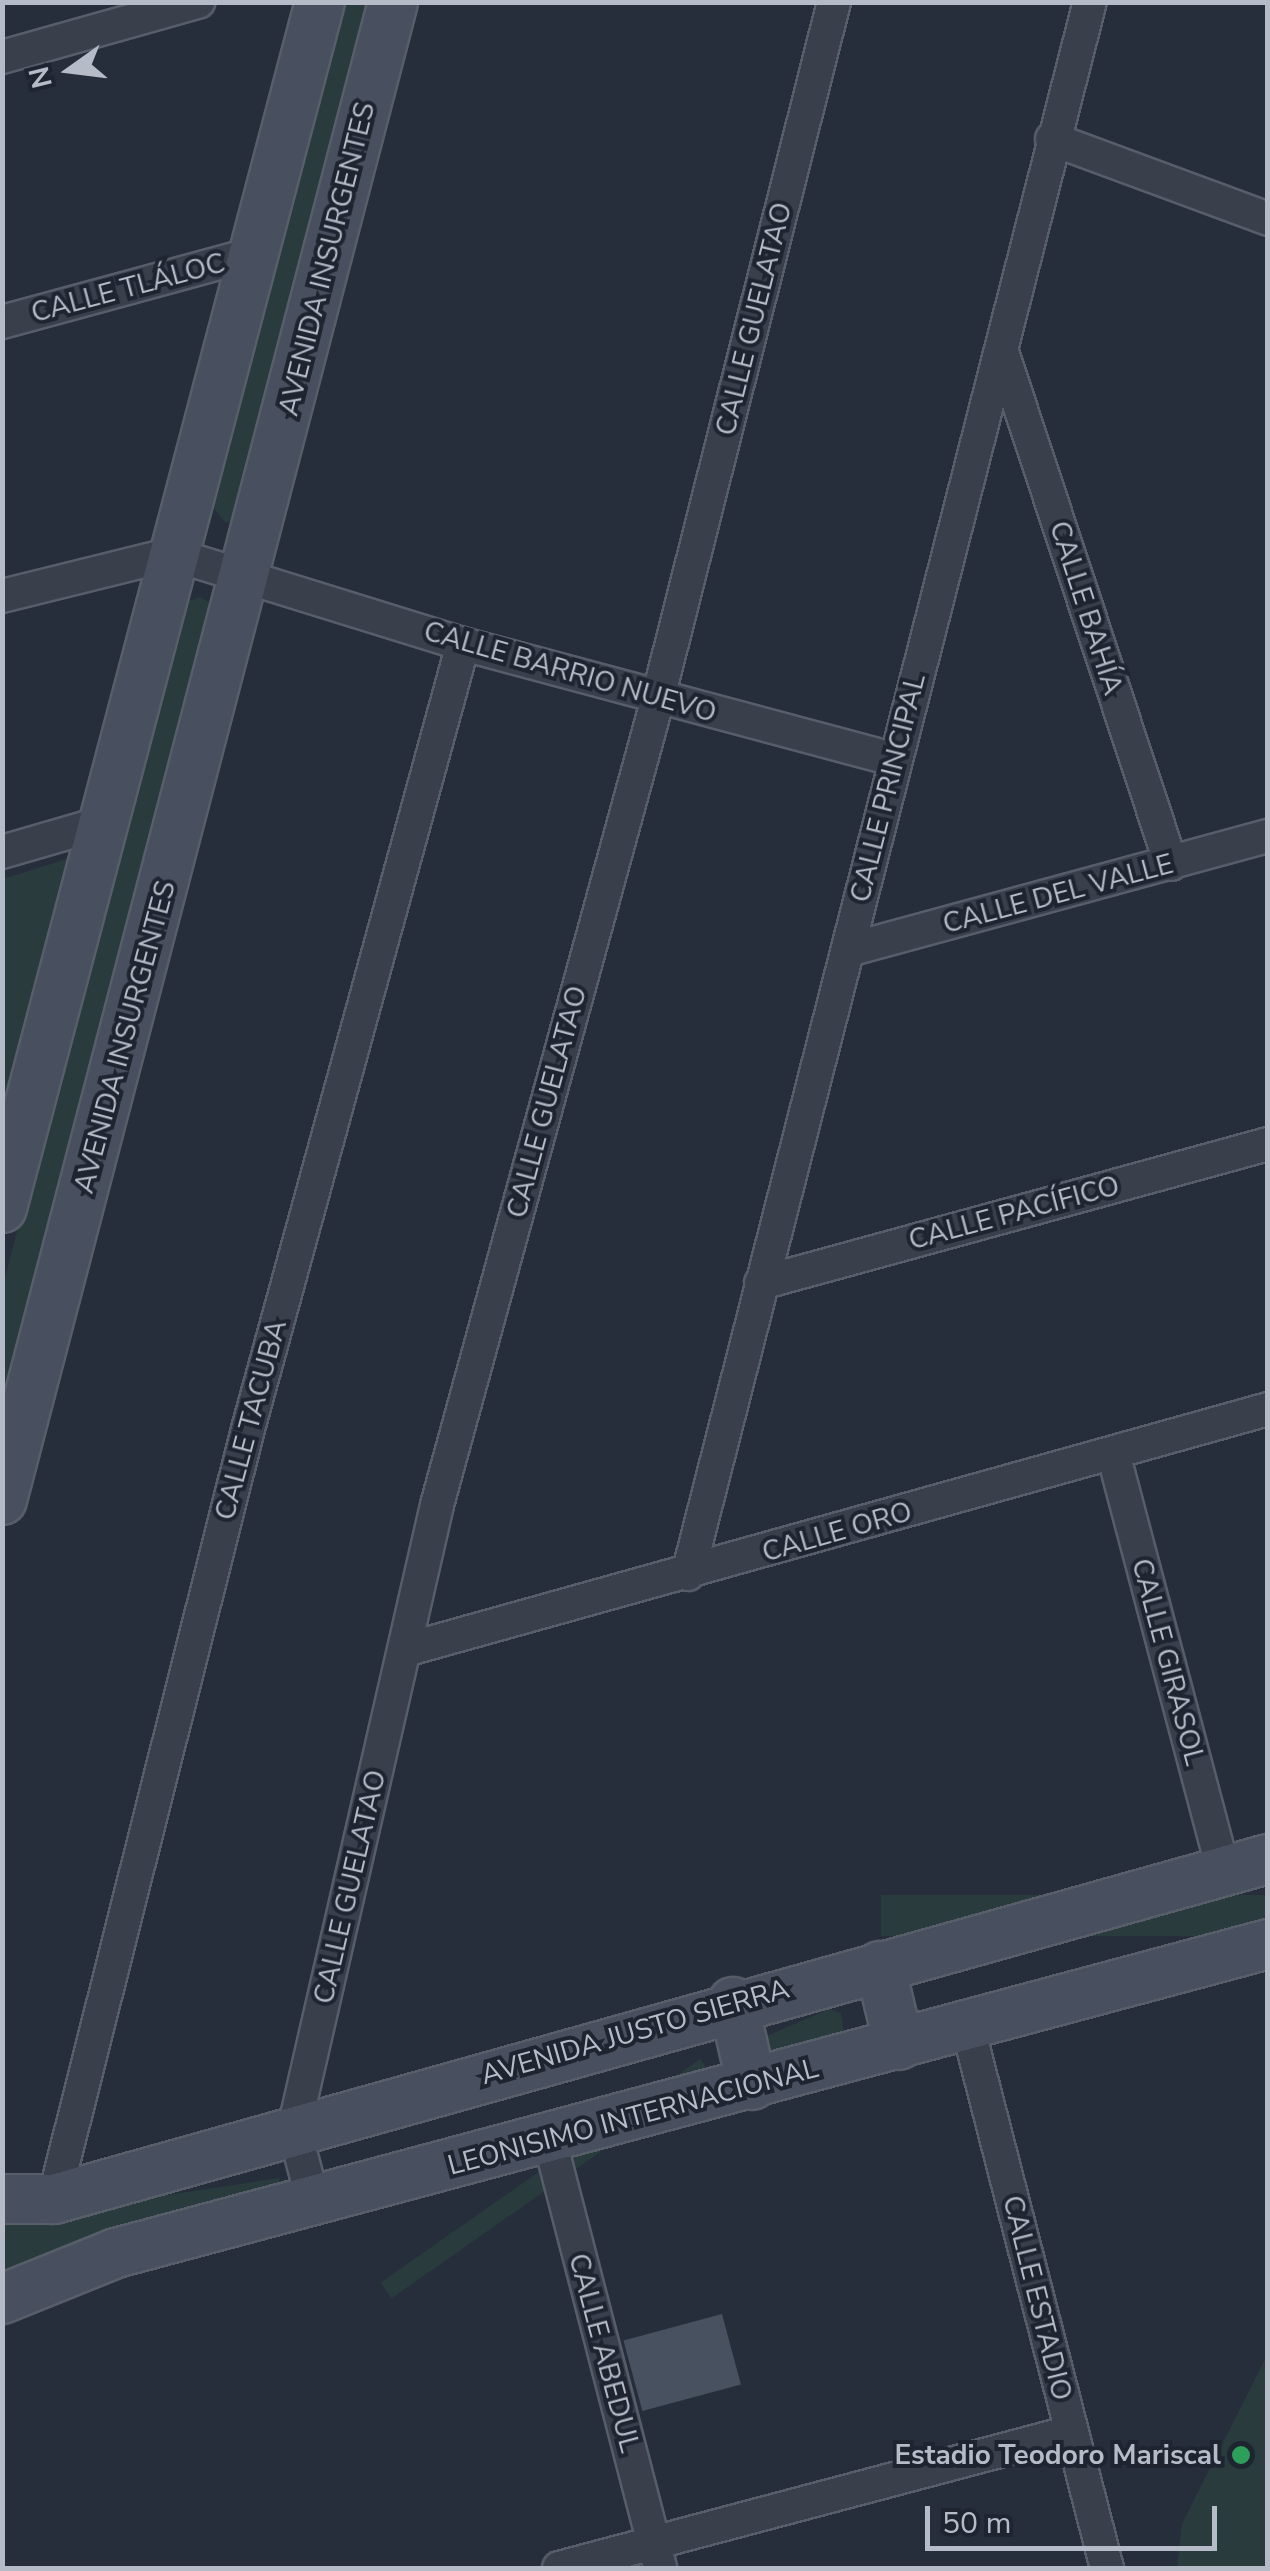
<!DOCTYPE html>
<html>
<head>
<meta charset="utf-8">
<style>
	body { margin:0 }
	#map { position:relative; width:1270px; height:2571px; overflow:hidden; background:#262e3b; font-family:"Nunito Sans",sans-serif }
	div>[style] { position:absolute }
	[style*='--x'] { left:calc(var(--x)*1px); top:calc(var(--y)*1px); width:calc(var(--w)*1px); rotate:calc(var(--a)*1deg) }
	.green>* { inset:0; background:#293b3d; transform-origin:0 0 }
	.building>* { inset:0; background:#475160; transform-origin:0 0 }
	.roads { filter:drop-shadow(2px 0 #575e6a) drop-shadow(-2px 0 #575e6a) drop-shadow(0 2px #575e6a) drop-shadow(0 -2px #575e6a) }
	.street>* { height:32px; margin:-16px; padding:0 16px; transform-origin:16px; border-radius:16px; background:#39404c }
	.secondary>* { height:48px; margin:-24px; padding:0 24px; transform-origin:24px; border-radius:24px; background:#484f5e }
	.dots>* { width:28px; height:28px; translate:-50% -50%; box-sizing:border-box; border:5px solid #1e2531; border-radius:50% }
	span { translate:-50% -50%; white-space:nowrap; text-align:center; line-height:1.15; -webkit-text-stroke:8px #1e2531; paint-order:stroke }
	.street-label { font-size:28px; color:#b5bbc7 }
	.poi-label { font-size:28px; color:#b5bbc7; font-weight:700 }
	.right { translate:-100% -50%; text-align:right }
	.frame { position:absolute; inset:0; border:5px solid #b5bbc7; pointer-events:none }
	.north { position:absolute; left:20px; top:20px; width:100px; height:100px; -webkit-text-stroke:8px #1e2531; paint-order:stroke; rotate:256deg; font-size:28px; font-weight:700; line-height:40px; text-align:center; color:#b5bbc7 }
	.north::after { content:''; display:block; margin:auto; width:35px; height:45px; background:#b5bbc7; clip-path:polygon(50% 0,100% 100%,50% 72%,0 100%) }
	.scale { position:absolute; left:925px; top:2506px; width:292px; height:45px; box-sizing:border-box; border:5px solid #b5bbc7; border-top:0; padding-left:12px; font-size:30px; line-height:35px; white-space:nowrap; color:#b5bbc7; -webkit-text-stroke:8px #1e2531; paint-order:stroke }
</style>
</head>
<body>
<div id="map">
	<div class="green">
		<div style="clip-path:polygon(340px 3px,371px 3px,239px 522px,225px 522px,213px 507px)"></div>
		<div style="clip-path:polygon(201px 597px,218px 609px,12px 1384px,3px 1387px,3px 1285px,182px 603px)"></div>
		<div style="clip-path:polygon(73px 857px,3px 1135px,3px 879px)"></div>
		<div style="left:1267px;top:1895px;width:41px;height:386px;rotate:90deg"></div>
		<div style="clip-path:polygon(829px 2009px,841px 2013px,844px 2033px,773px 2082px,746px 2045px)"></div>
		<div style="left:700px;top:2059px;width:19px;height:390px;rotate:55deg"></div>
		<div style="clip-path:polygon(279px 2178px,284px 2193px,3px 2293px,3px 2220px)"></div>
		<div style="clip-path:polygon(1267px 2355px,1267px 2568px,1177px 2568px,1182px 2524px)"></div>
	</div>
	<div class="building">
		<div style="left:722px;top:2314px;width:73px;height:102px;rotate:75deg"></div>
	</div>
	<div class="roads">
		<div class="street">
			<div style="--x:2;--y:57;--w:204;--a:-15.7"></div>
			<div style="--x:1052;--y:139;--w:230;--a:20.3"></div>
			<div style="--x:2;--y:322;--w:260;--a:-15.2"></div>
			<div style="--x:1002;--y:352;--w:539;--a:71.73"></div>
			<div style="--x:2;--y:596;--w:175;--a:-13.9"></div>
			<div style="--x:172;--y:554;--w:305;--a:17.2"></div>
			<div style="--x:463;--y:644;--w:445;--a:15"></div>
			<div style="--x:2;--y:852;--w:111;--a:-16.2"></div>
			<div style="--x:848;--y:950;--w:435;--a:-15.2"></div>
			<div style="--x:761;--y:1283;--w:526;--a:-15.33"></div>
			<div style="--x:1113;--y:1453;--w:431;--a:75.2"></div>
			<div style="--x:688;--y:1574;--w:1623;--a:-75.66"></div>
			<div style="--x:405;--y:1650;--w:896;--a:-15.6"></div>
			<div style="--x:968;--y:2028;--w:558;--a:75.57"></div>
			<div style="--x:549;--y:2138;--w:444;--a:75.5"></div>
			<div style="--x:54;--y:2199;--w:794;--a:-75.86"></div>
			<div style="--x:248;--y:1429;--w:814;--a:-74.68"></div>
			<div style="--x:314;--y:2204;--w:78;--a:-104.9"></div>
			<div style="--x:294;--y:2129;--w:640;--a:-77.09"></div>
			<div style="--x:437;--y:1505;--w:837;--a:-74.68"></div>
			<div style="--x:658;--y:698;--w:718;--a:-75.81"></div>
			<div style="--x:559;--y:2568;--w:530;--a:-14.88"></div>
		</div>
		<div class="secondary">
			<div style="--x:2;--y:1208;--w:1247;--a:-75.23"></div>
			<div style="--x:2;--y:1500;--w:1548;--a:-75.37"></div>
			<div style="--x:880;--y:1966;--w:81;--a:76.5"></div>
			<div style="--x:733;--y:2002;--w:85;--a:77.1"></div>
			<div style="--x:2;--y:2199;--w:52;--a:0"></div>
			<div style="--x:54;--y:2199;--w:1261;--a:-15.65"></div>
			<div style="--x:2;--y:2299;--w:123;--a:-22"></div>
			<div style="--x:116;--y:2253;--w:1193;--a:-15.01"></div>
		</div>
	</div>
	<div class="dots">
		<div style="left:1241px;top:2455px;background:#2e9e5b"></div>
	</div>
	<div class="street-label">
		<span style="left:327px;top:259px;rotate:-76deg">AVENIDA INSURGENTES</span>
		<span style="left:128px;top:288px;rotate:-15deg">CALLE TLÁLOC</span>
		<span style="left:754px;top:319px;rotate:-76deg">CALLE GUELATAO</span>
		<span style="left:1086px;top:608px;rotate:72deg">CALLE BAHÍA</span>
		<span style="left:570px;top:672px;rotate:16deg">CALLE BARRIO NUEVO</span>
		<span style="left:888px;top:788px;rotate:-76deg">CALLE PRINCIPAL</span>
		<span style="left:1058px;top:894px;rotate:-15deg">CALLE DEL VALLE</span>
		<span style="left:125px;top:1037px;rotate:-75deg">AVENIDA INSURGENTES</span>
		<span style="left:547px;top:1102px;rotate:-75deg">CALLE GUELATAO</span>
		<span style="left:1014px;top:1213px;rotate:-15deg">CALLE PACÍFICO</span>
		<span style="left:251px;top:1420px;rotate:-75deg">CALLE TACUBA</span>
		<span style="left:837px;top:1532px;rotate:-16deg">CALLE ORO</span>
		<span style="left:1168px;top:1662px;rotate:75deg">CALLE GIRASOL</span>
		<span style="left:350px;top:1887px;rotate:-77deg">CALLE GUELATAO</span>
		<span style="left:635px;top:2032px;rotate:-16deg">AVENIDA JUSTO SIERRA</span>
		<span style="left:633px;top:2117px;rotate:-15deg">LEONISIMO INTERNACIONAL</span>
		<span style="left:1037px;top:2298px;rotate:76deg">CALLE ESTADIO</span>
		<span style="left:604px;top:2353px;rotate:75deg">CALLE ABEDUL</span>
	</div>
	<div class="poi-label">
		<span class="right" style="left:1221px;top:2455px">Estadio Teodoro Mariscal</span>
	</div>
	<div class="frame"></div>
	<div class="north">N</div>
	<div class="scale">50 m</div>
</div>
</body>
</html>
